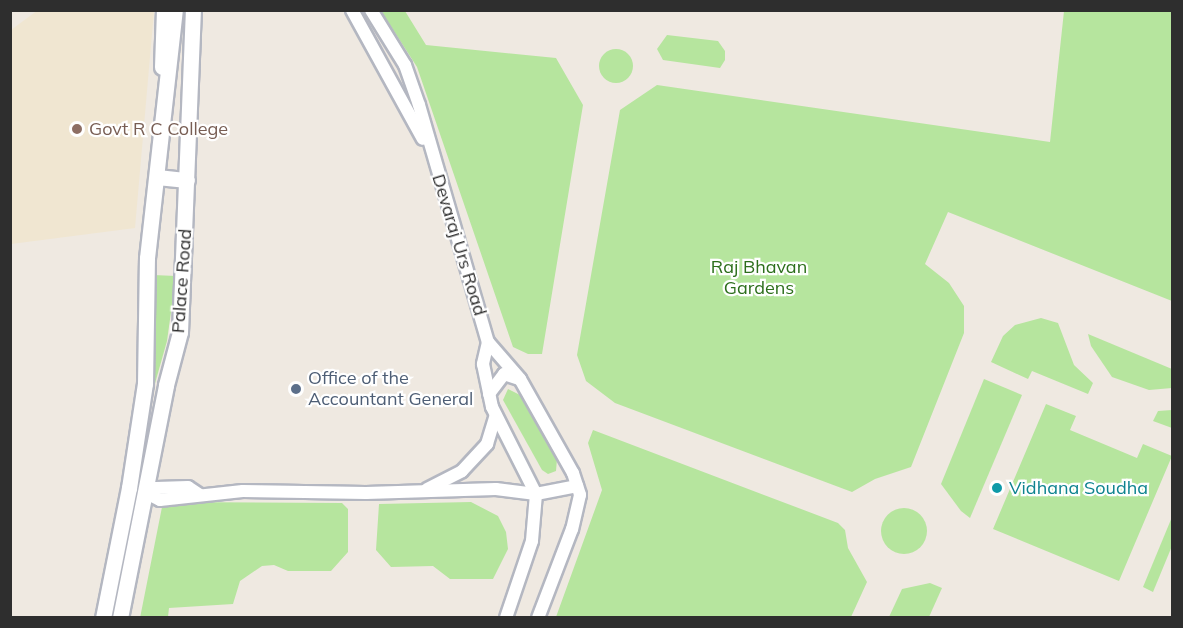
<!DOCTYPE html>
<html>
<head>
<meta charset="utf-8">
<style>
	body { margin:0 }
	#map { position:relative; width:1183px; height:628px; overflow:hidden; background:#efe9e1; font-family:Mulish,sans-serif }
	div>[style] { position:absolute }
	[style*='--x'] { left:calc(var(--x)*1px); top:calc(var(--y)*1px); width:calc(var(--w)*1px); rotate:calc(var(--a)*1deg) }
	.education>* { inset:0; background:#f0e6d1 }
	.green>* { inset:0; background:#b6e59e }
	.round { border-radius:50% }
	.roads { filter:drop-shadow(2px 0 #b4b7c1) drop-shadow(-2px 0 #b4b7c1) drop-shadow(0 2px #b4b7c1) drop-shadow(0 -2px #b4b7c1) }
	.tertiary>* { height:12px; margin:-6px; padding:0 6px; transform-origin:6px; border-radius:6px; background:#fff }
	.secondary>* { height:15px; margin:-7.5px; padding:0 7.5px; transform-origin:7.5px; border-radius:7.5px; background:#fff }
	.dots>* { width:16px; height:16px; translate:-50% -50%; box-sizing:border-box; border:3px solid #fff; border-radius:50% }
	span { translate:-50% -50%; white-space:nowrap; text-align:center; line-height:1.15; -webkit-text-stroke:4.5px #fff; paint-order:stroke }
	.education-label { font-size:18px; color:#785e54 }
	.left { translate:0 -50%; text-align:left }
	.street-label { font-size:18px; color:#2e2e2e }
	.park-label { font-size:18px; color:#2c6e1b }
	.service-label { font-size:18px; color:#4e5e75 }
	.culture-label { font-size:18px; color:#0d838f }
	.frame { position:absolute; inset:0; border:12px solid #2e2e2e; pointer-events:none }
</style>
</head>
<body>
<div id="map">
	<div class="education">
		<div style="clip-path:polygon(38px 10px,154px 11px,135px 228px,11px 244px,11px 30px)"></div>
	</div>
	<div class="green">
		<div style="clip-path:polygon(381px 11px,405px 11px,426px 45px,556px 58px,583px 105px,542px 354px,528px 354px,513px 347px,417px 67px)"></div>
		<div style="clip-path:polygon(1064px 11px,1172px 11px,1172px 301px,948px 212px,925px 264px,949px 283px,964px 306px,964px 333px,911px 467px,875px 479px,852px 492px,615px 403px,586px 381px,577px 355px,620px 110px,657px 85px,1050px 142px)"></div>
		<div style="clip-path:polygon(667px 35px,718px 41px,725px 51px,725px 60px,720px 68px,663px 60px,657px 49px)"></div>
		<div class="round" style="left:599px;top:49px;width:34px;height:34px"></div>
		<div style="clip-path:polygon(153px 275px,176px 276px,167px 341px,154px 387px)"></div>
		<div style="clip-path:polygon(1041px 318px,1058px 323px,1074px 365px,1093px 383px,1088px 394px,1032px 371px,1028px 379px,991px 362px,1003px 336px,1015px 325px)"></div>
		<div style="clip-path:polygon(1088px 334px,1172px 369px,1172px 388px,1149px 390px,1112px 377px,1091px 346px)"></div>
		<div style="clip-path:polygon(984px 379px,1022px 395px,970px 518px,961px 511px,941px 484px)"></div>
		<div style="clip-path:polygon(508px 389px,520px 395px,557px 459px,556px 471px,548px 474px,542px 470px,503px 400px)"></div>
		<div style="clip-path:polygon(1046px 404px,1076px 416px,1070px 430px,1137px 458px,1143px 444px,1172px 456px,1119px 581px,993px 529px)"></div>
		<div style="clip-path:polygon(1172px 410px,1172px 428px,1153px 421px,1158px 411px)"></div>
		<div style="clip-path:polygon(593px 430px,838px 523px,845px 530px,848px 548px,867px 582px,851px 617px,556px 617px,602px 490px,588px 443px)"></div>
		<div style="clip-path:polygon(163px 502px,342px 503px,348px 509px,348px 552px,331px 571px,288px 571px,274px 565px,262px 566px,240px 581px,233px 604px,169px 608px,168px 617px,140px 618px)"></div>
		<div style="clip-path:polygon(471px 502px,498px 516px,506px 532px,508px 549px,493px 579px,450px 579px,433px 566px,391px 567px,376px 550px,379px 504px)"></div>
		<div class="round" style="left:881px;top:508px;width:46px;height:46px"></div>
		<div style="clip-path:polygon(1172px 517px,1172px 546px,1153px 592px,1143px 587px)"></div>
		<div style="clip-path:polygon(930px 583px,942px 588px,929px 617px,889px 617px,902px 589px)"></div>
	</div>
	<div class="roads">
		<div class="tertiary">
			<div style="--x:352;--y:10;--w:147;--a:61.2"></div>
			<div style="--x:371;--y:10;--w:65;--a:58.3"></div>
			<div style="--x:405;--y:65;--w:42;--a:70.7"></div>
			<div style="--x:419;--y:105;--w:247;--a:73.8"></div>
			<div style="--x:488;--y:342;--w:49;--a:49.1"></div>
			<div style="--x:520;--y:379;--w:108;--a:60.6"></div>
			<div style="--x:573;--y:473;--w:23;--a:72"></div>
			<div style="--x:580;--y:495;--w:35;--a:103"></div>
			<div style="--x:572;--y:529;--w:95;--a:110.9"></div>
			<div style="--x:488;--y:342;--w:23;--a:103"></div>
			<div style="--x:483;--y:364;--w:44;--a:78.2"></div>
			<div style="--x:492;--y:407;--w:97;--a:63.2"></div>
			<div style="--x:536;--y:494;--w:47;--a:94.9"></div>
			<div style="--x:532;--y:541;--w:81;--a:108.7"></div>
			<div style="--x:489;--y:394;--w:25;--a:-53"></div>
			<div style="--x:504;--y:374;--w:16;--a:18"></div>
			<div style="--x:427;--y:489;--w:39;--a:-27"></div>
			<div style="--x:462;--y:471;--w:37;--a:-47"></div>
			<div style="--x:487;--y:444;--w:30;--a:-73"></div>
			<div style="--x:200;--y:495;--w:14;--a:-146"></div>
			<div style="--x:188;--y:487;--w:32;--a:178"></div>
			<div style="--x:156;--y:488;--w:9;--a:131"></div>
			<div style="--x:150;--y:495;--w:11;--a:27"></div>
			<div style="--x:160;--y:500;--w:83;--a:-6.2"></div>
			<div style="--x:243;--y:491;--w:123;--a:0.9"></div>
			<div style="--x:366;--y:493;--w:130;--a:-1.8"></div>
			<div style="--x:496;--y:489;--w:40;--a:7.1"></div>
			<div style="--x:536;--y:494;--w:42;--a:-11"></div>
		</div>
		<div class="secondary">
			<div style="--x:162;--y:67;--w:57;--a:-88"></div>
			<div style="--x:157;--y:177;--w:30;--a:6"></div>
			<div style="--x:103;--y:618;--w:133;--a:-78.7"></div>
			<div style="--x:129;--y:488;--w:105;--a:-81.3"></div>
			<div style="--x:145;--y:384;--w:126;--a:-89.1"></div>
			<div style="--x:147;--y:258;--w:250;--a:-83.6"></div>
			<div style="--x:120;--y:618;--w:237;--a:-78.8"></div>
			<div style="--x:166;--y:385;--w:55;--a:-75.2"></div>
			<div style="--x:180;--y:332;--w:322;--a:-87.7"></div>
		</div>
	</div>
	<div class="dots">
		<div style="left:77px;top:129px;background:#8d6e63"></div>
		<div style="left:296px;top:389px;background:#5c6f8a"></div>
		<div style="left:997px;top:488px;background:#0f9aa8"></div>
	</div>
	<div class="education-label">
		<span class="left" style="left:89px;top:129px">Govt R C College</span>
	</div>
	<div class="street-label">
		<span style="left:459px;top:245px;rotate:73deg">Devaraj Urs Road</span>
		<span style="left:182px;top:281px;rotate:-86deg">Palace Road</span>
	</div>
	<div class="park-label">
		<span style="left:759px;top:278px">Raj Bhavan<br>Gardens</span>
	</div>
	<div class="service-label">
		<span class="left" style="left:308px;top:389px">Office of the<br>Accountant General</span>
	</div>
	<div class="culture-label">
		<span class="left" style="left:1009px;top:488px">Vidhana Soudha</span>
	</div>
	<div class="frame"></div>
</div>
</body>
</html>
